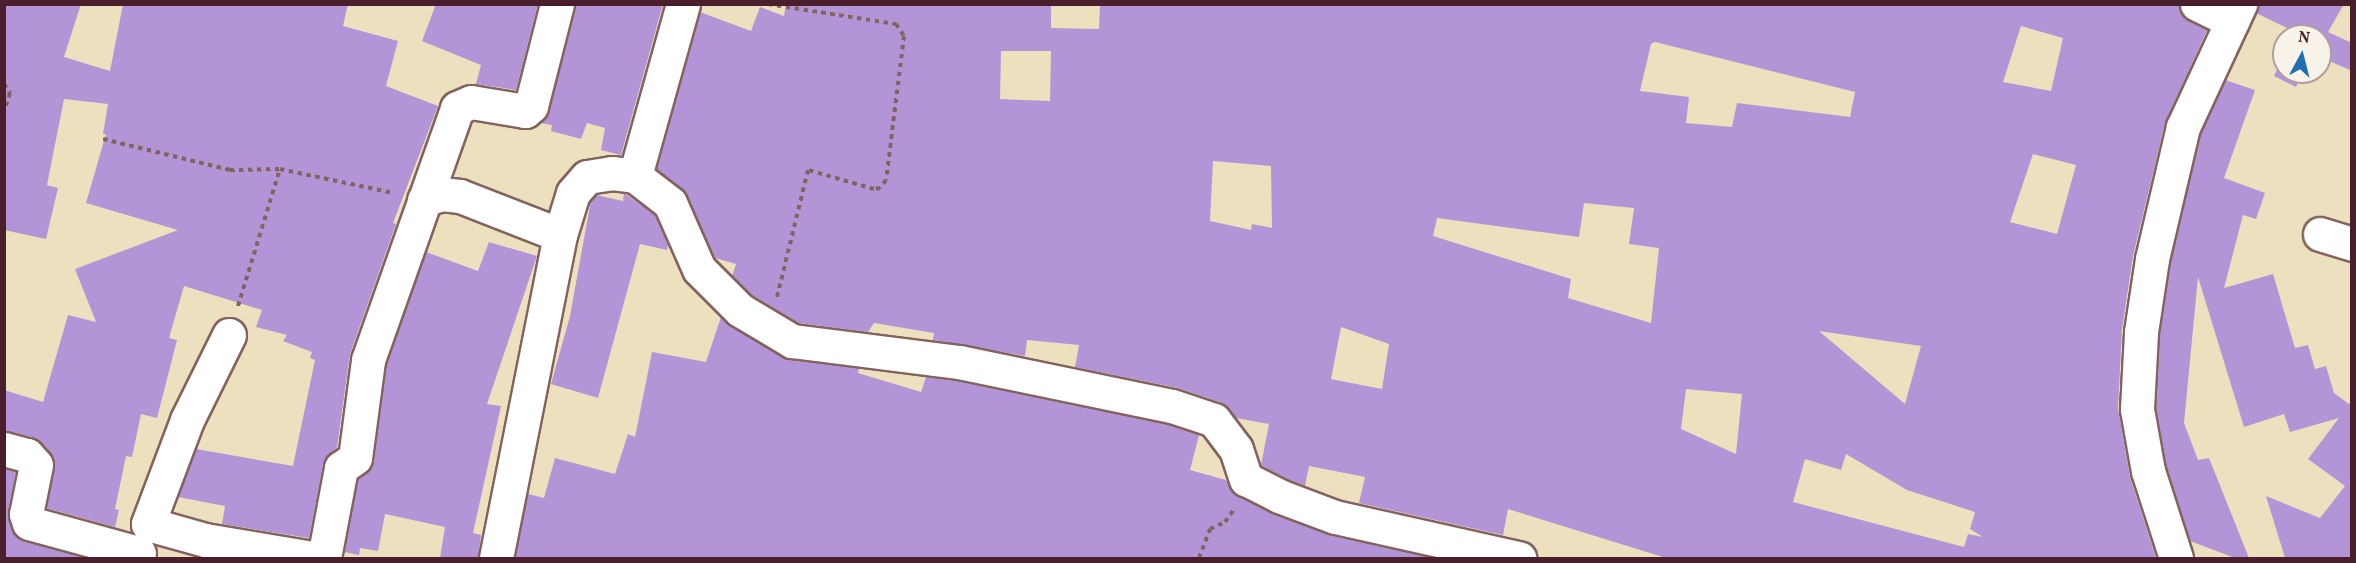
<!DOCTYPE html>
<html>
<head>
<meta charset="utf-8">
<style>
	body { margin:0 }
	#map { position:relative; width:2356px; height:563px; overflow:hidden; background:#ece0be; font-family:Vollkorn,serif }
	div>[style] { position:absolute }
	[style*='--x'] { left:calc(var(--x)*1px); top:calc(var(--y)*1px); width:calc(var(--w)*1px); rotate:calc(var(--a)*1deg) }
	.building>* { inset:0; background:#b395d7 }
	.path>* { height:4px; margin-top:-2px; transform-origin:0; background:repeating-linear-gradient(90deg,#83635e 0 4.5px,transparent 0 9px) }
	.roads { filter:drop-shadow(2px 0 #83635e) drop-shadow(-2px 0 #83635e) drop-shadow(0 2px #83635e) drop-shadow(0 -2px #83635e) }
	.minor>* { height:33px; margin:-16.5px; padding:0 16.5px; transform-origin:16.5px; border-radius:16.5px; background:#fff }
	span { translate:-50% -50%; white-space:nowrap; text-align:center; line-height:1.15; -webkit-text-stroke:5px #f7f3e8; paint-order:stroke }
	.frame { position:absolute; inset:0; border:6px solid #4a1f2b; pointer-events:none }
	.north { position:absolute; left:2272px; top:24px; width:60px; height:60px; box-sizing:border-box; background:#f7f3e8; border:2px solid #b29e9c; border-radius:50%; rotate:7deg; font-size:16px; font-weight:700; line-height:24px; text-align:center; color:#4a1f2b }
	.north::after { content:''; display:block; margin:auto; width:21px; height:27px; background:#1f6fb2; clip-path:polygon(50% 0,100% 100%,50% 72%,0 100%) }
</style>
</head>
<body>
<div id="map">
	<div class="building">
		<div style="clip-path:polygon(4px 4px,81px 4px,64px 57px,110px 71px,123px 4px,348px 4px,343px 26px,398px 41px,386px 86px,438px 106px,393px 223px,396px 224px,350px 354px,337px 447px,323px 465px,309px 538px,222px 524px,225px 506px,178px 497px,196px 449px,293px 466px,315px 360px,310px 358px,312px 352px,283px 341px,287px 335px,256px 327px,262px 310px,184px 286px,169px 338px,177px 340px,157px 418px,141px 414px,132px 457px,126px 456px,115px 509px,119px 510px,115px 527px,46px 508px,54px 460px,32px 437px,4px 431px,4px 390px,43px 402px,68px 315px,96px 322px,75px 269px,178px 230px,86px 203px,106px 134px,103px 134px,108px 104px,64px 99px,47px 185px,58px 188px,46px 239px,4px 230px)"></div>
		<div style="clip-path:polygon(436px 4px,538px 4px,516px 90px,476px 84px,481px 65px,422px 41px)"></div>
		<div style="clip-path:polygon(575px 4px,663px 4px,621px 155px,601px 150px,605px 128px,587px 123px,581px 139px,551px 131px,552px 125px,540px 123px,549px 111px)"></div>
		<div style="clip-path:polygon(evenodd,786px 4px,1051px 4px,1051px 28px,1099px 29px,1100px 4px,2178px 4px,2182px 15px,2207px 30px,2165px 123px,2133px 256px,2122px 329px,2118px 408px,2130px 477px,2156px 558px,1666px 558px,1508px 509px,1503px 535px,1359px 503px,1365px 477px,1309px 466px,1305px 486px,1287px 479px,1261px 465px,1269px 424px,1236px 418px,1220px 402px,1178px 388px,1075px 367px,1079px 345px,1027px 340px,1025px 356px,933px 340px,934px 333px,874px 323px,868px 332px,798px 323px,752px 295px,732px 276px,736px 264px,715px 258px,687px 195px,656px 169px,700px 12px,751px 31px,760px 7px,784px 16px,786px 4px,2021px 26px,2063px 38px,2051px 91px,2003px 82px,2021px 26px,786px 4px,1655px 42px,1855px 92px,1850px 117px,1737px 103px,1732px 127px,1686px 123px,1689px 97px,1640px 91px,1651px 44px,1655px 42px,786px 4px,1001px 51px,1051px 51px,1050px 101px,1000px 99px,1001px 51px,786px 4px,2033px 154px,2076px 165px,2057px 234px,2010px 222px,2033px 154px,786px 4px,1213px 161px,1271px 166px,1272px 228px,1252px 224px,1251px 230px,1210px 221px,1213px 161px,786px 4px,1584px 203px,1634px 208px,1629px 244px,1659px 248px,1651px 323px,1568px 298px,1571px 279px,1433px 236px,1437px 218px,1579px 237px,1584px 203px,786px 4px,1341px 327px,1389px 344px,1382px 389px,1331px 379px,1341px 327px,786px 4px,1819px 331px,1921px 346px,1905px 404px,1819px 331px,786px 4px,1686px 389px,1742px 394px,1736px 454px,1681px 429px,1686px 389px,786px 4px,1846px 454px,1907px 490px,1975px 512px,1970px 529px,1983px 537px,1968px 534px,1964px 547px,1793px 502px,1805px 459px,1841px 470px,1846px 454px)"></div>
		<div style="clip-path:polygon(2258px 4px,2344px 4px,2328px 32px,2352px 43px,2352px 71px,2320px 57px,2320px 36px,2293px 36px,2295px 32px,2256px 13px)"></div>
		<div style="clip-path:polygon(2284px 55px,2284px 72px,2303px 72px,2296px 87px,2274px 76px)"></div>
		<div style="clip-path:polygon(2225px 80px,2255px 90px,2224px 178px,2265px 193px,2256px 219px,2243px 215px,2224px 288px,2273px 274px,2295px 348px,2308px 345px,2315px 369px,2326px 366px,2334px 393px,2349px 404px,2352px 400px,2352px 558px,2285px 558px,2266px 496px,2320px 518px,2345px 486px,2308px 459px,2339px 418px,2290px 432px,2284px 414px,2244px 427px,2198px 277px,2184px 423px,2198px 460px,2209px 458px,2249px 558px,2235px 558px,2190px 541px,2166px 466px,2156px 408px,2160px 334px,2170px 263px,2201px 133px)"></div>
		<div style="clip-path:polygon(624px 193px,655px 215px,668px 245px,667px 250px,640px 244px,598px 398px,551px 384px,570px 316px,591px 200px,596px 195px,623px 201px)"></div>
		<div style="clip-path:polygon(489px 242px,537px 256px,487px 404px,501px 406px,473px 533px,481px 535px,478px 558px,440px 558px,445px 527px,385px 514px,378px 551px,360px 548px,359px 555px,344px 552px,358px 479px,374px 460px,386px 364px,426px 252px,478px 271px)"></div>
		<div style="clip-path:polygon(721px 317px,789px 360px,859px 368px,858px 373px,921px 392px,926px 377px,956px 381px,1167px 424px,1199px 435px,1190px 470px,1226px 480px,1237px 496px,1328px 535px,1435px 558px,515px 558px,528px 494px,544px 498px,555px 458px,615px 474px,628px 434px,635px 437px,652px 352px,706px 362px)"></div>
		<div style="clip-path:polygon(4px 469px,16px 471px,8px 511px,16px 536px,88px 558px,4px 558px)"></div>
	</div>
	<div class="path">
		<div style="--x:768;--y:4;--w:130;--a:8.9"></div>
		<div style="--x:896;--y:24;--w:14;--a:56"></div>
		<div style="--x:904;--y:36;--w:145;--a:97.1"></div>
		<div style="--x:886;--y:180;--w:10;--a:127"></div>
		<div style="--x:880;--y:188;--w:6;--a:171"></div>
		<div style="--x:874;--y:189;--w:69;--a:-163.9"></div>
		<div style="--x:808;--y:170;--w:131;--a:103.7"></div>
		<div style="--x:4;--y:84;--w:11;--a:56"></div>
		<div style="--x:10;--y:93;--w:20;--a:108"></div>
		<div style="--x:103;--y:139;--w:131;--a:13.7"></div>
		<div style="--x:230;--y:170;--w:50;--a:-1.1"></div>
		<div style="--x:280;--y:169;--w:116;--a:11.9"></div>
		<div style="--x:238;--y:306;--w:143;--a:-73"></div>
		<div style="--x:1199;--y:558;--w:31;--a:-69"></div>
		<div style="--x:1210;--y:529;--w:17;--a:-25"></div>
		<div style="--x:1225;--y:522;--w:16;--a:-55"></div>
	</div>
	<div class="roads">
		<div class="minor">
			<div style="--x:683;--y:4;--w:179;--a:105.6"></div>
			<div style="--x:635;--y:176;--w:44;--a:37.6"></div>
			<div style="--x:670;--y:203;--w:72;--a:66.3"></div>
			<div style="--x:699;--y:269;--w:58;--a:45"></div>
			<div style="--x:740;--y:310;--w:61;--a:30.8"></div>
			<div style="--x:792;--y:341;--w:168;--a:7.2"></div>
			<div style="--x:959;--y:362;--w:217;--a:11.7"></div>
			<div style="--x:1172;--y:406;--w:44;--a:18.4"></div>
			<div style="--x:1214;--y:420;--w:36;--a:53"></div>
			<div style="--x:1236;--y:449;--w:32;--a:72"></div>
			<div style="--x:1246;--y:479;--w:37;--a:27"></div>
			<div style="--x:1279;--y:496;--w:60;--a:20.6"></div>
			<div style="--x:1335;--y:517;--w:189;--a:12.6"></div>
			<div style="--x:2197;--y:4;--w:39;--a:26"></div>
			<div style="--x:424;--y:200;--w:18;--a:-19"></div>
			<div style="--x:441;--y:194;--w:19;--a:6"></div>
			<div style="--x:460;--y:196;--w:107;--a:21.3"></div>
			<div style="--x:2320;--y:234;--w:34;--a:17"></div>
			<div style="--x:229;--y:335;--w:95;--a:116.3"></div>
			<div style="--x:187;--y:420;--w:111;--a:110.6"></div>
			<div style="--x:148;--y:524;--w:59;--a:15.7"></div>
			<div style="--x:205;--y:540;--w:109;--a:9.5"></div>
			<div style="--x:4;--y:449;--w:24;--a:15"></div>
			<div style="--x:27;--y:455;--w:13;--a:48"></div>
			<div style="--x:36;--y:465;--w:50;--a:101.5"></div>
			<div style="--x:26;--y:514;--w:9;--a:72"></div>
			<div style="--x:29;--y:523;--w:114;--a:15.3"></div>
			<div style="--x:324;--y:558;--w:92;--a:-79.3"></div>
			<div style="--x:341;--y:468;--w:17;--a:-36"></div>
			<div style="--x:355;--y:458;--w:99;--a:-82.4"></div>
			<div style="--x:368;--y:360;--w:267;--a:-70.5"></div>
			<div style="--x:457;--y:108;--w:15;--a:-23"></div>
			<div style="--x:471;--y:102;--w:55;--a:9.5"></div>
			<div style="--x:525;--y:111;--w:8;--a:-40"></div>
			<div style="--x:531;--y:106;--w:105;--a:-75.7"></div>
			<div style="--x:496;--y:558;--w:329;--a:-78.8"></div>
			<div style="--x:560;--y:235;--w:44;--a:-72.8"></div>
			<div style="--x:573;--y:193;--w:21;--a:-49"></div>
			<div style="--x:587;--y:177;--w:25;--a:-9"></div>
			<div style="--x:612;--y:173;--w:23;--a:7"></div>
			<div style="--x:2176;--y:558;--w:91;--a:-107.8"></div>
			<div style="--x:2148;--y:471;--w:63;--a:-100.1"></div>
			<div style="--x:2137;--y:409;--w:77;--a:-87"></div>
			<div style="--x:2141;--y:332;--w:74;--a:-81.4"></div>
			<div style="--x:2152;--y:259;--w:136;--a:-76.8"></div>
			<div style="--x:2183;--y:127;--w:136;--a:-65.1"></div>
		</div>
	</div>
	<div class="frame"></div>
	<div class="north">N</div>
</div>
</body>
</html>
